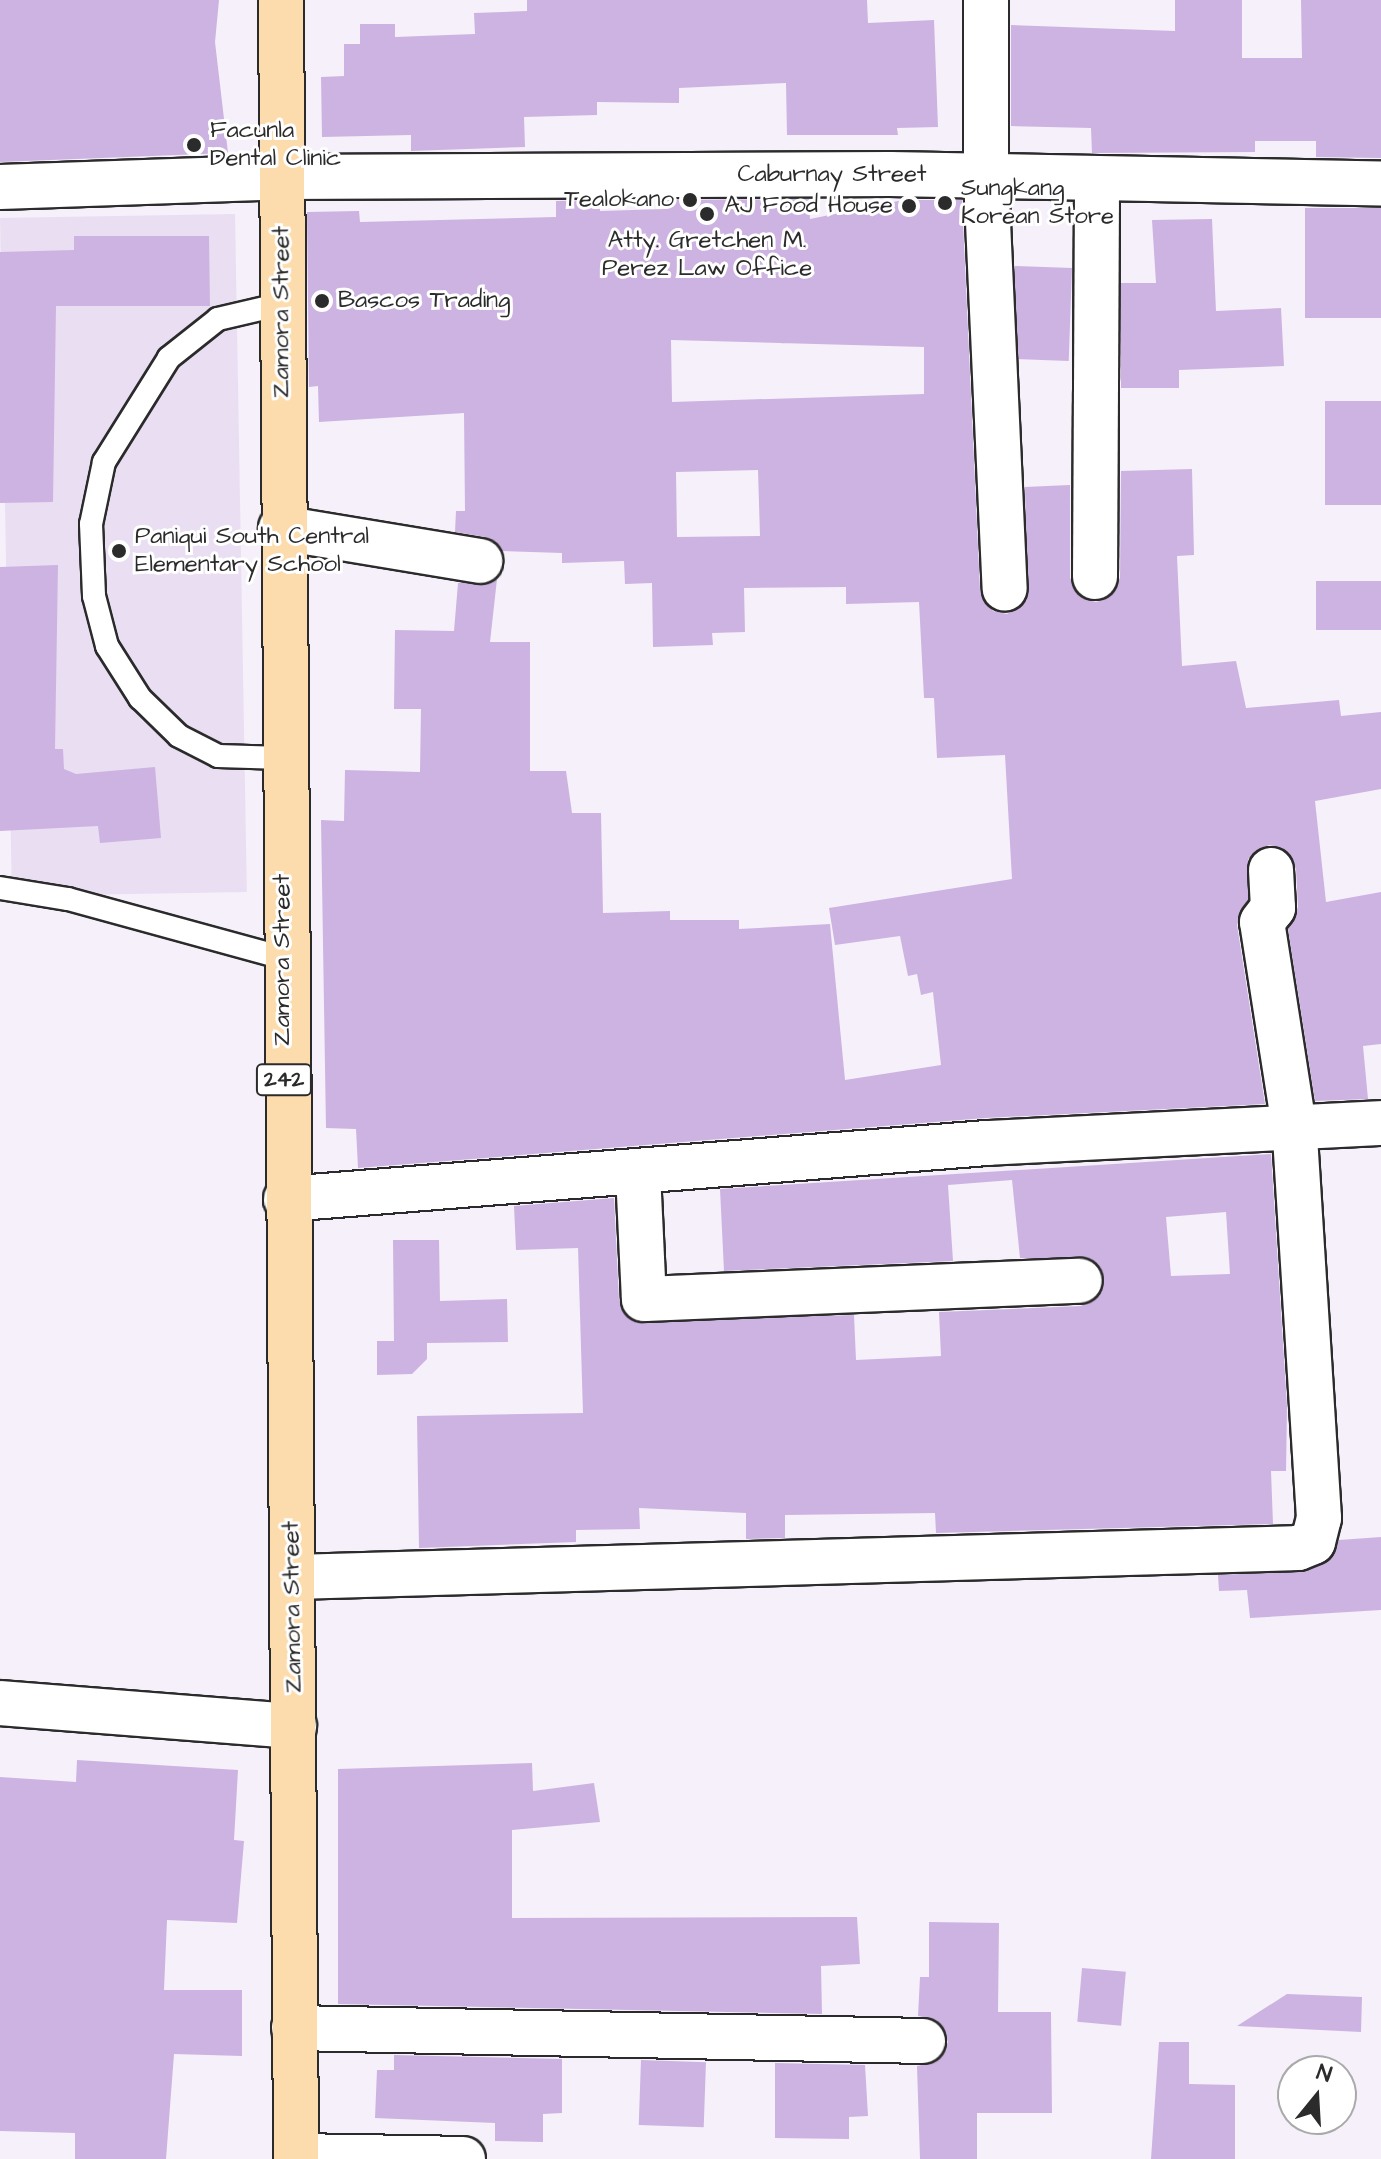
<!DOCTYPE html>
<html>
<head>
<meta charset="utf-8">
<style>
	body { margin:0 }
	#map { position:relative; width:1381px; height:2159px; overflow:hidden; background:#f5f0f9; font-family:"Architects Daughter",sans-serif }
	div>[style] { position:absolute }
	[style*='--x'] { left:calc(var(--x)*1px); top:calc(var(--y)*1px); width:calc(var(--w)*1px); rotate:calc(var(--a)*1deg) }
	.built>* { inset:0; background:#e9def2; transform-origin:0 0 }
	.building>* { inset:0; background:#cdb3e1; transform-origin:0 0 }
	.roads { filter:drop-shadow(2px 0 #2b2b2b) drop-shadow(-2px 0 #2b2b2b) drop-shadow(0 2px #2b2b2b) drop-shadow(0 -2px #2b2b2b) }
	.lane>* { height:22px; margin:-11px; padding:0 11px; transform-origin:11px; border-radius:11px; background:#fff }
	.street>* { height:44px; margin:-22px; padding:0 22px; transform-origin:22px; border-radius:22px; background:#fff }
	.secondary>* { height:44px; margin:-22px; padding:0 22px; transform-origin:22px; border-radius:22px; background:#fff }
	.primary>* { height:44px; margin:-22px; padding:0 22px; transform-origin:22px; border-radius:22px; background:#fcdcac }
	.dots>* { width:22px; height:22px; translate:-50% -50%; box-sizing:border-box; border:4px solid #fff; border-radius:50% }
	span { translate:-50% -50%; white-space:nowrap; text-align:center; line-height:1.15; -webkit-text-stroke:6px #fff; paint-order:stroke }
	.shield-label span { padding:2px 6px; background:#fff; border:2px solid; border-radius:6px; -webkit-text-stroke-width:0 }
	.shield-label { font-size:22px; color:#2b2b2b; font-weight:700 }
	.poi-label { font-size:24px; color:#2b2b2b }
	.left { translate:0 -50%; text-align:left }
	.right { translate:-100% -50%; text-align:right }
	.street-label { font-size:24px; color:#2b2b2b }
	.north { position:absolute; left:1277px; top:2055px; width:80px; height:80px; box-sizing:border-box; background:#fff; border:2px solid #aaa; border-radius:50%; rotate:18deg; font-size:22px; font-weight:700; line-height:32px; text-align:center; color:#2b2b2b }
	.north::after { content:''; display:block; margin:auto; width:28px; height:36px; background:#2b2b2b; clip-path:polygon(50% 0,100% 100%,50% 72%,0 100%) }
</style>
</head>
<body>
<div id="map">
	<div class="built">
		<div style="left:235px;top:214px;width:678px;height:235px;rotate:89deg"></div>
	</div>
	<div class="building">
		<div style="clip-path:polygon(0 0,219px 0,215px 42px,228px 153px,0 162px)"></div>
		<div style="clip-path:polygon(527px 0,867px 0,868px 23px,934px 20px,938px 127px,897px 128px,898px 135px,787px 135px,786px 83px,679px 88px,679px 103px,597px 102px,597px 115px,524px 117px,525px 147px,411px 151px,411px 135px,322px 137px,321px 77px,344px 76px,344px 44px,360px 44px,360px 24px,395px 24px,395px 37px,475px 34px,474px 13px,527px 11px)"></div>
		<div style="clip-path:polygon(1175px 0,1242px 0,1242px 58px,1302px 58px,1301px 0,1381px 0,1381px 158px,1316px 157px,1316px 141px,1255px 141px,1255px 152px,1092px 153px,1091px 128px,1011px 126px,1011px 25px,1175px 31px)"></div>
		<div style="clip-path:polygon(evenodd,809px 199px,810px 219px,903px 200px,962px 200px,980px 590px,993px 611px,1007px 614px,1027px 600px,1025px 487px,1070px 485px,1070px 578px,1082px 598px,1096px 602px,1108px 598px,1120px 578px,1121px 471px,1192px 469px,1194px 555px,1177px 556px,1182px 666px,1236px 661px,1246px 708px,1339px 700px,1341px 716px,1381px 712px,1381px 789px,1315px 801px,1326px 902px,1381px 892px,1381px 1044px,1363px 1046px,1368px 1099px,1315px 1101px,1288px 929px,1298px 907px,1296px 869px,1283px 848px,1269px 845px,1248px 859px,1248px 900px,1237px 925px,1265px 1104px,985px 1118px,358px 1168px,356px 1129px,326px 1128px,321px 820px,344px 821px,345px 770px,420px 772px,421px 709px,394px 709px,395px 630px,454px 631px,458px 583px,497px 579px,490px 642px,530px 642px,530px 771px,566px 771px,572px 813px,601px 813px,603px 913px,670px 911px,670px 920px,739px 920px,739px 929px,830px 924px,845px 1080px,941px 1065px,933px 992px,921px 995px,917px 974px,908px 976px,900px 936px,835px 945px,829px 908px,1012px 879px,1005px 755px,937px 758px,934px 698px,924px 698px,919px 602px,846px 604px,846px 587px,744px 588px,745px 632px,712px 633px,713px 645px,653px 647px,652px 583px,625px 584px,624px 561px,562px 563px,562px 553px,502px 551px,485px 537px,455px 532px,456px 511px,465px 511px,464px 413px,319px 422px,318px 386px,309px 387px,307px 212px,359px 211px,360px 222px,556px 217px,556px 201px,600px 200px,600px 211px,665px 209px,664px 200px,809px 199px,671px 340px,924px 347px,924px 394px,672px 402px,671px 340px,809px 199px,758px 470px,760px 536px,677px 537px,676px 472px,758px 470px)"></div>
		<div style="left:1381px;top:208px;width:110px;height:76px;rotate:90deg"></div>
		<div style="clip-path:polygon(1212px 219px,1216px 311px,1281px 308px,1284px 366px,1179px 370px,1179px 388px,1121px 388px,1121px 283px,1156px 283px,1152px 220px)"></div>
		<div style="clip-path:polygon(74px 236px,209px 236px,210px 306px,56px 306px,53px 502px,0 503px,0 252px,74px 250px)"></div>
		<div style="left:1015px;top:266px;width:57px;height:93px;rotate:2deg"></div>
		<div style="left:1325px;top:401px;width:56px;height:104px"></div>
		<div style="clip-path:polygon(58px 565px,55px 749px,63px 749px,64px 769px,76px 774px,155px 767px,161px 838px,100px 843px,98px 826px,0 831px,0 567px)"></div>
		<div style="left:1381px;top:581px;width:49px;height:65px;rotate:90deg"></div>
		<div style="clip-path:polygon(evenodd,1271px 1154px,1287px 1406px,1286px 1471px,1271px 1471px,1273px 1524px,936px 1533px,935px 1513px,785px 1515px,785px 1538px,746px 1539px,746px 1513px,639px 1508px,640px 1529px,576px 1530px,576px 1542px,419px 1548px,417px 1416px,583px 1413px,578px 1248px,516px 1250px,514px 1206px,614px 1198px,619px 1300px,633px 1321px,854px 1315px,856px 1360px,941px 1356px,939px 1312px,1081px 1306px,1102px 1292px,1101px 1268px,1091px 1259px,1020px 1258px,1012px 1180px,948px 1185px,953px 1261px,724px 1271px,720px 1189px,1271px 1154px,1226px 1212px,1230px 1274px,1171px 1276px,1166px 1217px,1226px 1212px)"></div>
		<div style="clip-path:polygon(393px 1240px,439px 1240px,440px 1301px,507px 1299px,508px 1342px,427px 1343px,427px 1359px,412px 1374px,377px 1375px,377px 1341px,394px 1341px)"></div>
		<div style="clip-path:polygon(1381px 1537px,1381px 1610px,1250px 1618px,1247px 1590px,1219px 1591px,1218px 1575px,1307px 1571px,1331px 1559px,1339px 1540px)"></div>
		<div style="clip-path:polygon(77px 1760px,238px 1770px,234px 1840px,244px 1841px,237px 1923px,167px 1920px,164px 1990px,242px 1990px,242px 2056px,174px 2054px,166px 2159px,75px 2159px,75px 2133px,0 2131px,0 1777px,76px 1782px)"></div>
		<div style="clip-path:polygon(532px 1763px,533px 1791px,594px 1783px,600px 1822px,512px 1830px,512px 1918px,857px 1917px,860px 1964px,821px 1966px,822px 2014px,338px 2004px,338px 1769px)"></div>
		<div style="clip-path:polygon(929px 1922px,999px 1923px,998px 2012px,1051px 2012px,1052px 2113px,977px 2113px,977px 2159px,920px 2159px,917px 2066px,936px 2062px,948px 2042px,937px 2020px,918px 2016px,920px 1977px,929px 1977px)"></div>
		<div style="left:1082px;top:1968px;width:44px;height:54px;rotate:5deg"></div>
		<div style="clip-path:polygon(1287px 1994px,1362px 1997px,1361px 2032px,1237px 2026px)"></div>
		<div style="clip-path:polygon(1159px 2042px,1189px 2042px,1189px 2084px,1235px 2085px,1235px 2159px,1151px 2159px)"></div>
		<div style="clip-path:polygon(394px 2055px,562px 2059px,562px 2113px,543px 2114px,543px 2142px,495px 2141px,495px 2123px,375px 2118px,377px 2070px,394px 2070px)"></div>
		<div style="left:641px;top:2060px;width:65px;height:65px;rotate:2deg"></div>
		<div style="clip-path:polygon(775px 2063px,865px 2065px,868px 2116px,849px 2117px,849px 2139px,775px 2138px)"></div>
	</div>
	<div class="roads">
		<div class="lane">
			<div style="--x:282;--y:304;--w:66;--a:166.8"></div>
			<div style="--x:218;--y:319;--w:63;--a:141.5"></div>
			<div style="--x:169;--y:358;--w:123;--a:122"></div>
			<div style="--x:104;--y:462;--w:63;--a:101.8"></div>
			<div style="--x:91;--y:524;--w:72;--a:87.6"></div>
			<div style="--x:94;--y:596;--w:52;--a:75.4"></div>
			<div style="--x:107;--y:646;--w:62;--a:57.6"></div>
			<div style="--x:140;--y:698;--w:54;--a:44.3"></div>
			<div style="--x:179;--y:736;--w:44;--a:27.1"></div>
			<div style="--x:218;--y:756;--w:65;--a:1.8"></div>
			<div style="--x:0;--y:888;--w:69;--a:9.2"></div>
			<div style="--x:68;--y:899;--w:223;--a:15.3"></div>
		</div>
		<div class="street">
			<div style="--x:986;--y:0;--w:178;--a:90"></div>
			<div style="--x:986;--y:178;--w:411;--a:87.4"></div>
			<div style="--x:281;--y:528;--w:202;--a:9.4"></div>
			<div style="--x:1095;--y:577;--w:397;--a:-89.7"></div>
			<div style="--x:638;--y:1173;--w:126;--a:87.3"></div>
			<div style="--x:644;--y:1299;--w:436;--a:-2.4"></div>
			<div style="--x:286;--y:1199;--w:703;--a:-4.57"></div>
			<div style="--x:987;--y:1143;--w:395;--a:-2.9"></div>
			<div style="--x:294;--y:1577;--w:1004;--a:-1.65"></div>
			<div style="--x:1298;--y:1548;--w:16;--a:-22"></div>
			<div style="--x:1313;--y:1542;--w:25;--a:-76"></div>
			<div style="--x:1319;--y:1518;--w:393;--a:-93.6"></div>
			<div style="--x:1294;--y:1126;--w:206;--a:-98.9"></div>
			<div style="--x:1262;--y:922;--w:18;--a:-52"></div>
			<div style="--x:1273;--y:908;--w:38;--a:-93"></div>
			<div style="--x:0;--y:1703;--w:295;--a:4.5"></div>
			<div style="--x:294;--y:2028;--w:629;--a:1.18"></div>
			<div style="--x:296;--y:2156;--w:167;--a:1"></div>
		</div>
		<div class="secondary">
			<div style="--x:0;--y:187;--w:282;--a:-2"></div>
			<div style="--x:282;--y:177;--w:608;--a:-0.28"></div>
			<div style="--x:890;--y:174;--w:491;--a:1.1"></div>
		</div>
		<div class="primary">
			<div style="--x:281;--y:0;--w:2159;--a:89.6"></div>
		</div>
	</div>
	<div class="dots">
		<div style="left:194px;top:145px;background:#2b2b2b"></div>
		<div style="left:690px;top:200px;background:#2b2b2b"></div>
		<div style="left:945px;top:203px;background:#2b2b2b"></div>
		<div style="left:909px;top:206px;background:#2b2b2b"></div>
		<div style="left:707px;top:214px;background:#2b2b2b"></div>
		<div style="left:322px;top:301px;background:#2b2b2b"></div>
		<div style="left:119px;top:551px;background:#2b2b2b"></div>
	</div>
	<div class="shield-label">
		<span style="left:284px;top:1080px">242</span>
	</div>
	<div class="poi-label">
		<span class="left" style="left:210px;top:145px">Facunla<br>Dental Clinic</span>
		<span class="left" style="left:961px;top:203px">Sungkang<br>Korean Store</span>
		<span class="right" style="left:674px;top:200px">Tealokano</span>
		<span class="right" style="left:893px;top:206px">AJ Food House</span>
		<span style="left:707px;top:255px">Atty. Gretchen M.<br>Perez Law Office</span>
		<span class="left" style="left:338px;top:301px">Bascos Trading</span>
		<span class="left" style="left:135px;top:551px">Paniqui South Central<br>Elementary School</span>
	</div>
	<div class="street-label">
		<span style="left:832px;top:175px">Caburnay Street</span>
		<span style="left:282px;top:312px;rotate:-90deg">Zamora Street</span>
		<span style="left:283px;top:960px;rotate:-90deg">Zamora Street</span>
		<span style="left:293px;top:1607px;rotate:-91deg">Zamora Street</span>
	</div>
	<div class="north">N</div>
</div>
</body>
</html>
